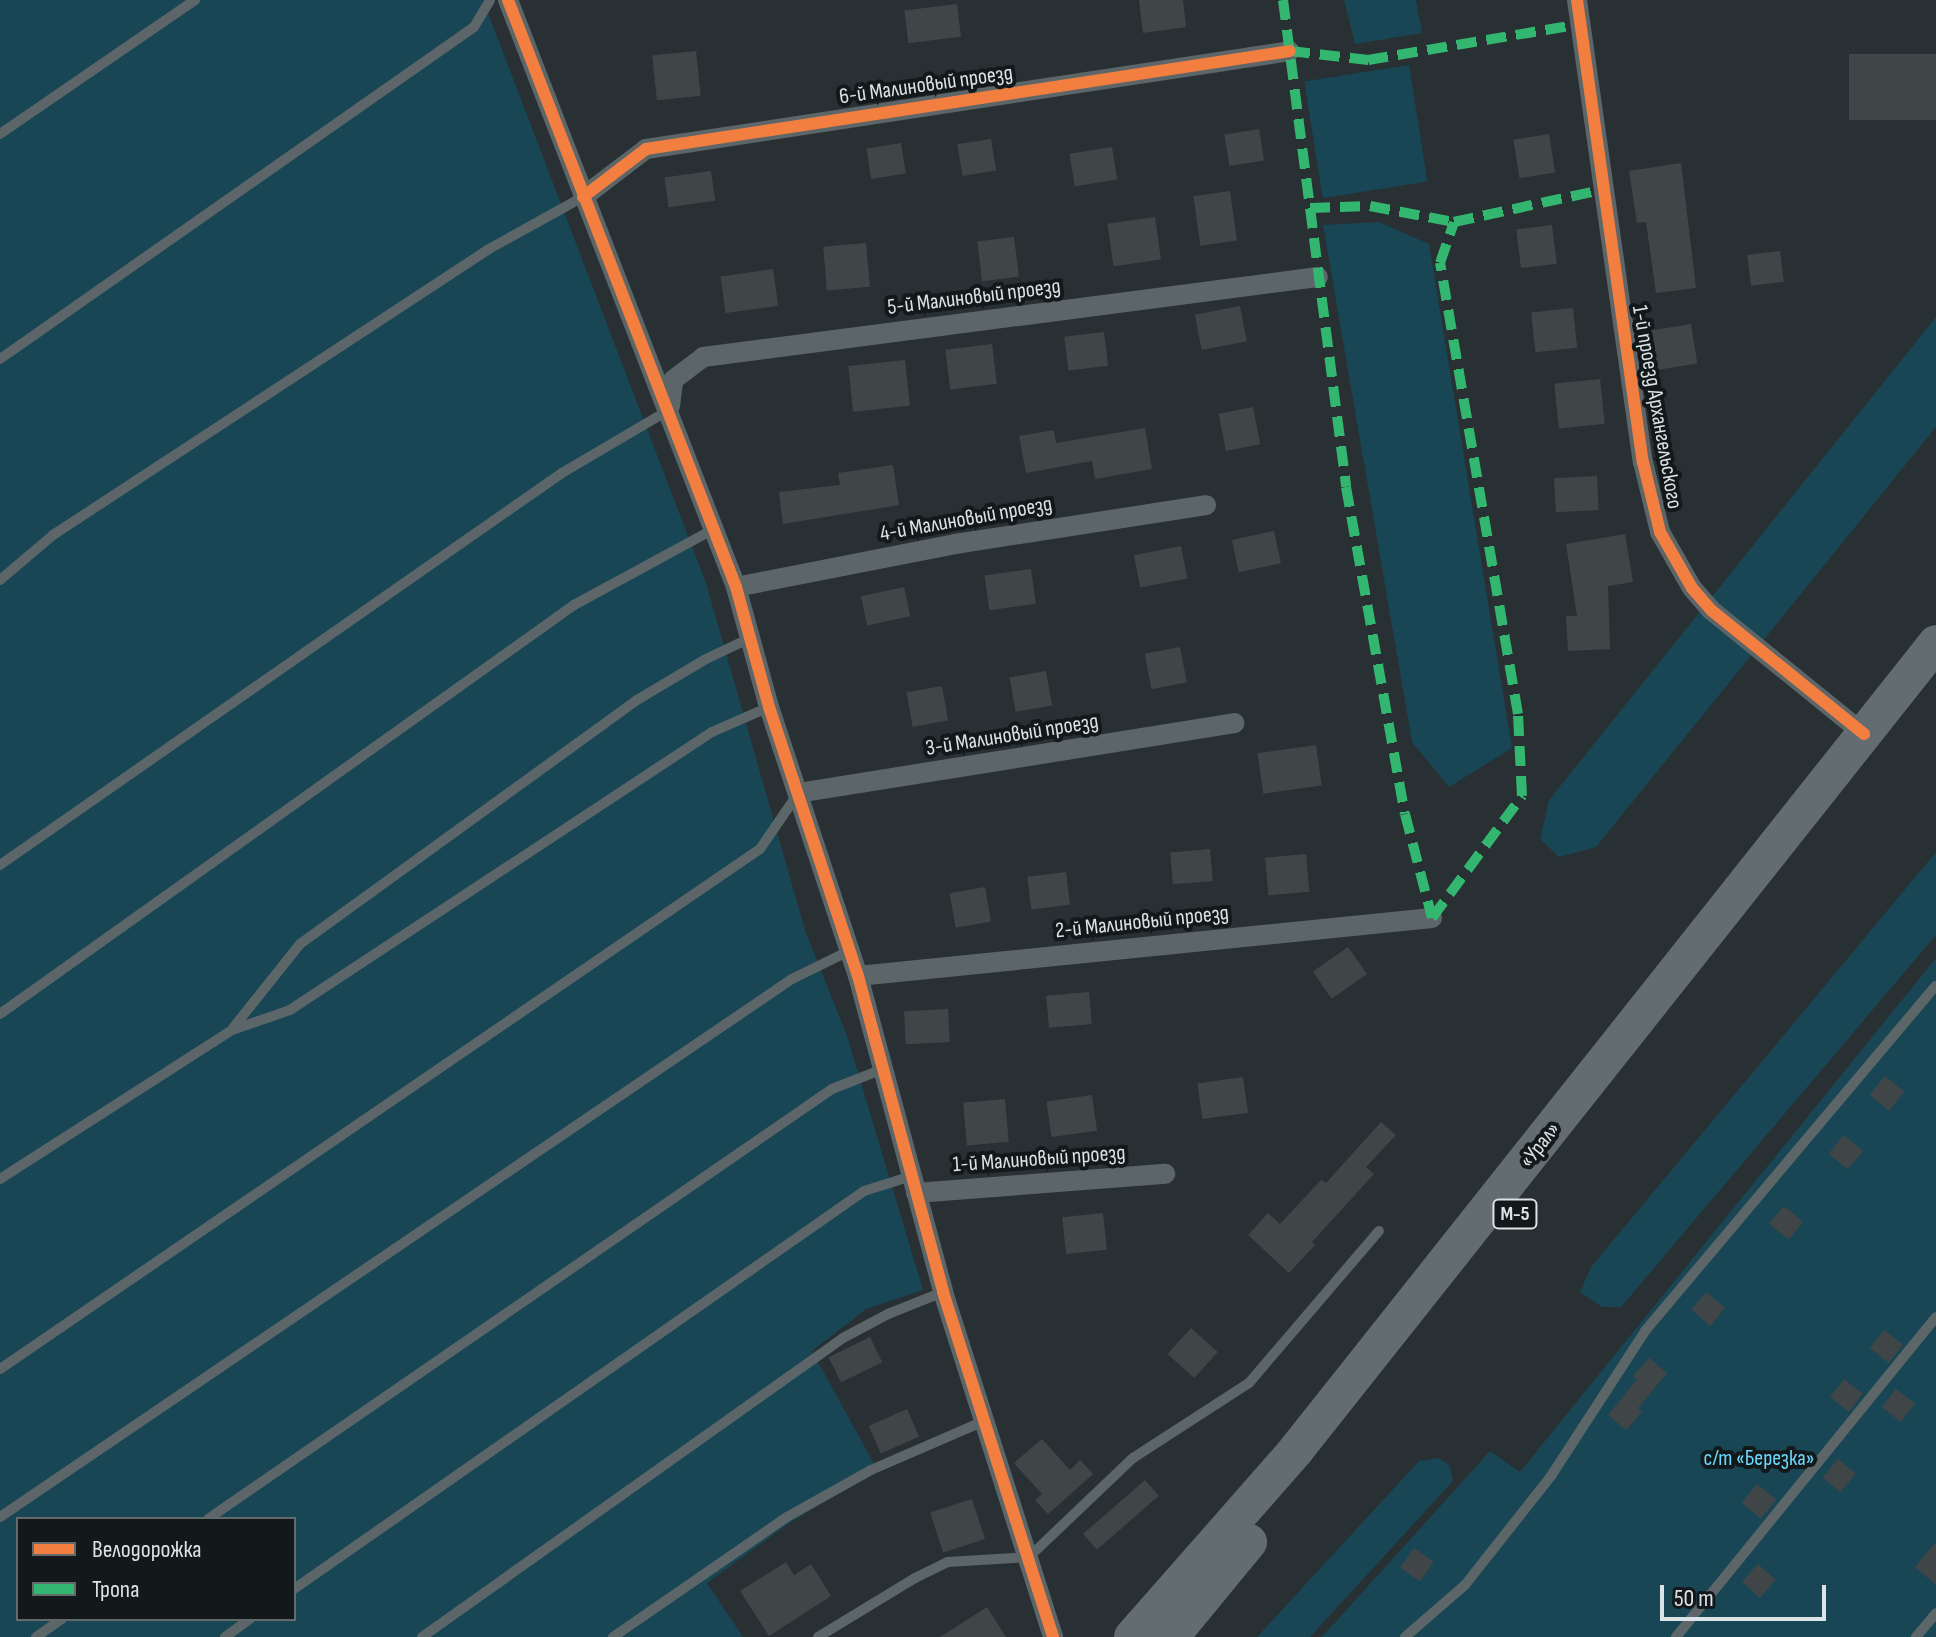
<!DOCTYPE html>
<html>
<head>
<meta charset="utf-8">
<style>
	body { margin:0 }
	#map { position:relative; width:1936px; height:1637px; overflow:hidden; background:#283033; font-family:"Sofia Sans Condensed",sans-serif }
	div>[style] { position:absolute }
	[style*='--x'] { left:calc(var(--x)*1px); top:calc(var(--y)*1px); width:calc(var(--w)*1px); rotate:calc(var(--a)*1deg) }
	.green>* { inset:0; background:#184654; transform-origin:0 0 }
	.building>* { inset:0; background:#404648; transform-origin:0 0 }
	.lane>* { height:10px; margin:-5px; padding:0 5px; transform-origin:5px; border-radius:5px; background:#5c6669 }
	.street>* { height:20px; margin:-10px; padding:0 10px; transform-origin:10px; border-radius:10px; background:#5c6669 }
	.highway>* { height:36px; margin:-18px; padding:0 18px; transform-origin:18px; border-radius:18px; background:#636c70 }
	.quiet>* { height:10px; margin-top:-5px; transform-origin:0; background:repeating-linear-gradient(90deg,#33b770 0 20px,transparent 0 30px) }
	.cycleway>* { height:12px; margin:-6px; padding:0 6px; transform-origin:6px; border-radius:6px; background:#f27e40 }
	span { translate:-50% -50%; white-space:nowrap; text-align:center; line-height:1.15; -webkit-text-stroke:8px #13191b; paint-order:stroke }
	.shield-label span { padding:2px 6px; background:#13191b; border:2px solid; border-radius:6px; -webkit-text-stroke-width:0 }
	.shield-label { font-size:20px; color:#dbe3e6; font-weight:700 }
	.street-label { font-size:22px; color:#dbe3e6 }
	.park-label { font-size:22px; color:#6cdafe }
	.legend { position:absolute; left:16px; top:1517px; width:280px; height:104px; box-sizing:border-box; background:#13191b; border:2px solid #636a6c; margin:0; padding:10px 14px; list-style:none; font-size:24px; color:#dbe3e6 }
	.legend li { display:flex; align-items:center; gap:16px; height:40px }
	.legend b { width:40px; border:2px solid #636a6c }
	.scale { position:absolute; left:1660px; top:1585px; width:166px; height:36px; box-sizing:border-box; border:4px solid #dbe3e6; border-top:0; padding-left:10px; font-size:24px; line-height:28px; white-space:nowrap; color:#dbe3e6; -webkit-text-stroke:6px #13191b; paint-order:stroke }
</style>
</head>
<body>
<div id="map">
	<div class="green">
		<div style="clip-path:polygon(evenodd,0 0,483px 0,706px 583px,805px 930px,847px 1036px,923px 1290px,866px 1309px,812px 1351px,877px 1469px,788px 1524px,707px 1583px,743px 1637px,0 1637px,0 0,18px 1519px,294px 1519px,294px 1619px,18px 1619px,18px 1519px)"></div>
		<div style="clip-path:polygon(1344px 0,1416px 0,1422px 33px,1355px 44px)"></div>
		<div style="left:1409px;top:65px;width:118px;height:106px;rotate:81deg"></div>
		<div style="clip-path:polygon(1379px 222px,1429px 244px,1512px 748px,1449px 787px,1412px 742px,1323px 225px)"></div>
		<div style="clip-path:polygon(1936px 317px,1936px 427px,1596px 847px,1559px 857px,1540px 839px,1549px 800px)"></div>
		<div style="clip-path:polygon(1936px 852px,1936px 935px,1621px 1307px,1602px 1307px,1580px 1292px,1591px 1267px)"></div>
		<div style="clip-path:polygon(1936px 958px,1936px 1637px,1322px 1637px,1490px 1451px,1520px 1472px)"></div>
		<div style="clip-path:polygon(1439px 1458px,1450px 1466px,1453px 1481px,1310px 1637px,1257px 1637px,1419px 1461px)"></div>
	</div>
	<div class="building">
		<div style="clip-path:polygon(1139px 0,1183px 0,1186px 27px,1143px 33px)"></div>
		<div style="left:957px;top:4px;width:33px;height:53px;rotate:83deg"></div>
		<div style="left:696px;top:51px;width:45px;height:44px;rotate:84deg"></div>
		<div style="left:1936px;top:54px;width:66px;height:87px;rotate:90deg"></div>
		<div style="left:1259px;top:129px;width:32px;height:35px;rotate:81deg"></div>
		<div style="left:1549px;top:134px;width:39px;height:36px;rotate:81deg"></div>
		<div style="left:991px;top:139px;width:32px;height:34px;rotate:81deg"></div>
		<div style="left:901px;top:143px;width:31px;height:35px;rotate:81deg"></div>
		<div style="left:1112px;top:147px;width:33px;height:43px;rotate:81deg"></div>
		<div style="clip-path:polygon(1681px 163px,1696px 288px,1656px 293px,1646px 222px,1637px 223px,1629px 171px)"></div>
		<div style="left:711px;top:171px;width:30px;height:47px;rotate:82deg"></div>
		<div style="left:1230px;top:191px;width:50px;height:37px;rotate:82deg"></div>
		<div style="left:1155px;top:217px;width:43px;height:48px;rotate:82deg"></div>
		<div style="left:1552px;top:225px;width:39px;height:36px;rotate:83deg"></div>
		<div style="left:1014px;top:237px;width:40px;height:37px;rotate:83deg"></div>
		<div style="left:866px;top:243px;width:44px;height:43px;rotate:85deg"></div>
		<div style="left:1780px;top:251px;width:31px;height:33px;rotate:83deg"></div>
		<div style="left:773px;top:269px;width:37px;height:53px;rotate:82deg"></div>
		<div style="left:1240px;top:306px;width:36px;height:46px;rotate:79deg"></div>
		<div style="left:1573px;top:308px;width:40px;height:42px;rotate:84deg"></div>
		<div style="left:1691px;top:324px;width:40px;height:41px;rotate:81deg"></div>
		<div style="left:1104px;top:332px;width:34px;height:40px;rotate:83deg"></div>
		<div style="left:992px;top:344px;width:40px;height:47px;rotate:83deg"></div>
		<div style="left:905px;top:360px;width:46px;height:57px;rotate:84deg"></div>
		<div style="left:1600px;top:379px;width:45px;height:46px;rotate:84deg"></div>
		<div style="left:1253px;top:407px;width:38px;height:35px;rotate:79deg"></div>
		<div style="clip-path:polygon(1145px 428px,1152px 469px,1095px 479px,1092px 461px,1026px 473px,1019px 436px,1054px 430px,1056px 443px)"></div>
		<div style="clip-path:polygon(893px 465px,899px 505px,783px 524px,779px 492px,840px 485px,838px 473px)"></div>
		<div style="left:1597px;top:476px;width:34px;height:43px;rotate:87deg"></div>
		<div style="left:1274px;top:531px;width:33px;height:43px;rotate:78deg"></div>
		<div style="clip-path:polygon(1625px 534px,1633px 582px,1608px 586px,1610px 649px,1568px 651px,1566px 616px,1577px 616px,1566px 544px)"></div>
		<div style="left:1181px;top:546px;width:33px;height:48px;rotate:79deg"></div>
		<div style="left:1031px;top:569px;width:35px;height:47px;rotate:82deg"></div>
		<div style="left:904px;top:587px;width:30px;height:44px;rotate:78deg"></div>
		<div style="left:1180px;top:647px;width:36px;height:36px;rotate:79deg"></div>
		<div style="left:1046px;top:671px;width:35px;height:37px;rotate:80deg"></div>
		<div style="left:942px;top:686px;width:35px;height:36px;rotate:80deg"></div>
		<div style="left:1316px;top:745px;width:41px;height:59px;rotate:82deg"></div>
		<div style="left:1210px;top:849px;width:32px;height:40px;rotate:85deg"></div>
		<div style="left:1306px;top:854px;width:38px;height:41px;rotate:85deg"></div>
		<div style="left:1066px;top:872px;width:33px;height:39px;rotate:83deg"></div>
		<div style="left:985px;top:887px;width:35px;height:36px;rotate:80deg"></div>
		<div style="left:1348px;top:947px;width:33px;height:43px;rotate:55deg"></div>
		<div style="left:1089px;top:992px;width:32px;height:43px;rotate:85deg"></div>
		<div style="left:948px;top:1009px;width:33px;height:44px;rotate:87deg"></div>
		<div style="left:1885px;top:1076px;width:25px;height:24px;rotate:40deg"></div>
		<div style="left:1243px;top:1077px;width:36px;height:46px;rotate:82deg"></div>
		<div style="left:1092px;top:1095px;width:36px;height:46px;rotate:82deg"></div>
		<div style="left:1005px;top:1099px;width:43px;height:42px;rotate:85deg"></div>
		<div style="clip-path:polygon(1381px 1122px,1396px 1135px,1366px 1167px,1374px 1174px,1312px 1242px,1315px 1245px,1289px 1273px,1248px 1235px,1268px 1213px,1280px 1224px,1321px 1180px,1326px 1183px)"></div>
		<div style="left:1844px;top:1135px;width:25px;height:24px;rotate:40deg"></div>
		<div style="left:1784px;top:1206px;width:25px;height:23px;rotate:40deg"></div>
		<div style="left:1103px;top:1213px;width:37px;height:41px;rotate:84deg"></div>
		<div style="left:1706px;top:1292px;width:25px;height:23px;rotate:40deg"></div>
		<div style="left:1191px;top:1328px;width:36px;height:35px;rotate:42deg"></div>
		<div style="left:1884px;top:1330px;width:24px;height:23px;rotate:38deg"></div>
		<div style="left:870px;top:1337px;width:28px;height:46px;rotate:64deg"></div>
		<div style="clip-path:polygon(1649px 1358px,1667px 1373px,1638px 1408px,1642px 1412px,1626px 1430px,1608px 1415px,1637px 1379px,1633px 1376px)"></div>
		<div style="left:1844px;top:1379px;width:24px;height:23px;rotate:38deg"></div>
		<div style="left:1896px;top:1389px;width:24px;height:23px;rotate:38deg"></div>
		<div style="left:907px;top:1409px;width:30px;height:42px;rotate:66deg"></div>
		<div style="clip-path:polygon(1042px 1439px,1070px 1470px,1080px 1460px,1093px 1474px,1048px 1514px,1035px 1500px,1042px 1494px,1014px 1463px)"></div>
		<div style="left:1838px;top:1459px;width:23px;height:24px;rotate:40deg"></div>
		<div style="left:1145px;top:1480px;width:21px;height:82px;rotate:49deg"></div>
		<div style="left:1757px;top:1484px;width:25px;height:24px;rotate:40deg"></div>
		<div style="left:972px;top:1499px;width:42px;height:44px;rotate:72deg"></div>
		<div style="clip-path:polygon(1936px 1542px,1936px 1585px,1915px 1567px)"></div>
		<div style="left:1414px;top:1548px;width:24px;height:24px;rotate:35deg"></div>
		<div style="clip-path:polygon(786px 1562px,794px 1575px,811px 1564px,831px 1596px,769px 1636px,740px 1591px)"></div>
		<div style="left:1758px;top:1564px;width:24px;height:24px;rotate:42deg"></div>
		<div style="clip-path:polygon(987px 1607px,1006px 1637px,940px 1637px)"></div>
	</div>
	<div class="lane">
		<div style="--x:0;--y:134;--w:237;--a:-34.5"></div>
		<div style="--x:0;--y:359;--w:579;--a:-35.01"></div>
		<div style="--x:474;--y:27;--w:31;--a:-59"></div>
		<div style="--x:0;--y:580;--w:70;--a:-40.3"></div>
		<div style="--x:53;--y:535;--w:521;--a:-33.26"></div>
		<div style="--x:489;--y:249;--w:107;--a:-29"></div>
		<div style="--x:0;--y:865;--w:685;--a:-34.9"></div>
		<div style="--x:562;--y:473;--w:124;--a:-30.5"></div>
		<div style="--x:0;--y:1014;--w:705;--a:-35.47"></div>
		<div style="--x:574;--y:605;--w:159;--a:-28.5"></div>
		<div style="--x:233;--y:1028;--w:107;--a:-51.4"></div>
		<div style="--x:300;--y:944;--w:416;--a:-35.9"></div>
		<div style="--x:637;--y:700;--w:80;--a:-30.7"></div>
		<div style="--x:706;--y:659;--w:49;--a:-25.5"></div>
		<div style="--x:0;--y:1179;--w:276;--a:-32.7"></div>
		<div style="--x:232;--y:1030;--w:61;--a:-19"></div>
		<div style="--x:290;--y:1010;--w:505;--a:-33.38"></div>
		<div style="--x:712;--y:732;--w:62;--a:-23.7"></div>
		<div style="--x:0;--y:1369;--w:921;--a:-34.38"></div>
		<div style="--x:760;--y:849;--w:65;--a:-55.6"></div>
		<div style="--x:0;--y:1517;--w:957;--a:-34.19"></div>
		<div style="--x:792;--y:979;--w:64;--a:-26.2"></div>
		<div style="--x:208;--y:1519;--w:758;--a:-34.57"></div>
		<div style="--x:832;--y:1089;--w:55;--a:-21.4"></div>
		<div style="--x:294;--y:1589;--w:695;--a:-34.92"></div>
		<div style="--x:864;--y:1191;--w:50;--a:-17.4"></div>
		<div style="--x:36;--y:1637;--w:32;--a:-35"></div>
		<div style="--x:225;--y:1637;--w:31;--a:-36"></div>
		<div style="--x:422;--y:1637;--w:516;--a:-35.38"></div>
		<div style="--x:843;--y:1338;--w:51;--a:-28.1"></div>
		<div style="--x:888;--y:1314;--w:59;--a:-21.8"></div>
		<div style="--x:613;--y:1637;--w:211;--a:-34.6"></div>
		<div style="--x:787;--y:1517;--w:96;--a:-29.2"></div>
		<div style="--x:871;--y:1470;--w:123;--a:-23.4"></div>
		<div style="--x:818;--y:1637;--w:114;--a:-31.3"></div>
		<div style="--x:915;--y:1578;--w:37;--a:-26"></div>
		<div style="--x:948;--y:1562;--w:81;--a:-3.5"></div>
		<div style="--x:1029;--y:1557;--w:144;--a:-43.6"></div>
		<div style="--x:1133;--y:1458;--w:138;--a:-32.9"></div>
		<div style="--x:1249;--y:1383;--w:200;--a:-49.5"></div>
		<div style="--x:1405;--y:1637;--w:79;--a:-40.9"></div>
		<div style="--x:1465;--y:1585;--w:139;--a:-51.7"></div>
		<div style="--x:1551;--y:1476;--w:173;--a:-57"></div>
		<div style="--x:1645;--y:1331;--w:451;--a:-49.9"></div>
		<div style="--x:1676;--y:1637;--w:412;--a:-50.9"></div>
		<div style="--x:1916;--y:1637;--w:31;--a:-50"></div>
	</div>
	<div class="street">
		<div style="--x:508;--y:0;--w:630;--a:68.77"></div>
		<div style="--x:736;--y:587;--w:124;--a:74.6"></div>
		<div style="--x:769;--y:707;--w:283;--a:71.7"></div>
		<div style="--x:858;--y:976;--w:327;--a:74.9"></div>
		<div style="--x:943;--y:1292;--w:362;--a:72.3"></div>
		<div style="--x:1577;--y:0;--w:467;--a:81.9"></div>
		<div style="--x:1643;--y:462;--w:72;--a:76.3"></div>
		<div style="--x:1660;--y:532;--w:64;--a:60.3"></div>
		<div style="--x:1692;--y:588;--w:29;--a:49"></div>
		<div style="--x:1711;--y:610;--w:197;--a:39"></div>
		<div style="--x:583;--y:197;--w:79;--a:-37.3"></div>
		<div style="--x:646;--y:149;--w:651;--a:-8.65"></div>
		<div style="--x:670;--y:406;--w:26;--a:-83"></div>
		<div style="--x:673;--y:380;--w:38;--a:-37"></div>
		<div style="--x:703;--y:357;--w:620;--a:-7.41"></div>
		<div style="--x:736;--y:587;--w:223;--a:-11.1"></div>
		<div style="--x:955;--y:544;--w:254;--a:-8.8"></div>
		<div style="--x:798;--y:793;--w:442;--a:-9.1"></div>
		<div style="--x:858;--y:976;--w:577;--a:-5.77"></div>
		<div style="--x:916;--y:1193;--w:250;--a:-4.4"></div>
	</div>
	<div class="highway">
		<div style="--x:1132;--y:1637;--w:249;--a:-48.7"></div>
		<div style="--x:1296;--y:1450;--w:1030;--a:-51.58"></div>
		<div style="--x:1171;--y:1637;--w:123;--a:-50.6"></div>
	</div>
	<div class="quiet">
		<div style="--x:1283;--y:0;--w:491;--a:82.6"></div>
		<div style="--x:1346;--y:487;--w:332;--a:79.8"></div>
		<div style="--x:1405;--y:814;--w:107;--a:75.4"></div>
		<div style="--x:1290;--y:51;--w:79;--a:6.6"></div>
		<div style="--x:1368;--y:60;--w:216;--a:-9.6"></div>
		<div style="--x:1310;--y:208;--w:60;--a:-1.9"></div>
		<div style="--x:1370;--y:206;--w:86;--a:10.8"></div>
		<div style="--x:1432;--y:918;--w:152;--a:-53.6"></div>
		<div style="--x:1522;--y:796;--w:82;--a:-92.8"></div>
		<div style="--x:1518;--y:714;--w:458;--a:-99.8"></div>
		<div style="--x:1440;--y:263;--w:43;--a:-71.1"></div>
		<div style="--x:1454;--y:222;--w:150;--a:-12.3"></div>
	</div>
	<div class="cycleway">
		<div style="--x:508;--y:0;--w:630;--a:68.77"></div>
		<div style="--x:736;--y:587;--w:124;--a:74.6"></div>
		<div style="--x:769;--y:707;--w:283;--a:71.7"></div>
		<div style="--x:858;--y:976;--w:327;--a:74.9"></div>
		<div style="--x:943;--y:1292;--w:362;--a:72.3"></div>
		<div style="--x:1577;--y:0;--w:467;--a:81.9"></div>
		<div style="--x:1643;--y:462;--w:72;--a:76.3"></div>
		<div style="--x:1660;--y:532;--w:64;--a:60.3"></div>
		<div style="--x:1692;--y:588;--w:29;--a:49"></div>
		<div style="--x:1711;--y:610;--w:197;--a:39"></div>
		<div style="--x:583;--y:197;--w:79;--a:-37.3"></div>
		<div style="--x:646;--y:149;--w:651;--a:-8.65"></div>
	</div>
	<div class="shield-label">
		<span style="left:1515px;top:1214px">М-5</span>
	</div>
	<div class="street-label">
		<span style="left:926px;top:85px;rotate:-8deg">6-й Малиновый проезд</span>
		<span style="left:974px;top:297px;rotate:-7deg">5-й Малиновый проезд</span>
		<span style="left:1657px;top:407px;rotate:80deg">1-й проезд Архангельского</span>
		<span style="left:966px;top:519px;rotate:-10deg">4-й Малиновый проезд</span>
		<span style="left:1012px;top:735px;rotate:-9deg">3-й Малиновый проезд</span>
		<span style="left:1142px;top:922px;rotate:-6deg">2-й Малиновый проезд</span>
		<span style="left:1540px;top:1145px;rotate:-52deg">«Урал»</span>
		<span style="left:1039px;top:1159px;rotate:-4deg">1-й Малиновый проезд</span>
	</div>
	<div class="park-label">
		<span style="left:1759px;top:1459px">с/т «Березка»</span>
	</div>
	<ul class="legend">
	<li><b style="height:10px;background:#f27e40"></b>Велодорожка</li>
	<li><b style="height:10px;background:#33b770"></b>Тропа</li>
	</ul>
	<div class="scale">50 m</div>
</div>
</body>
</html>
